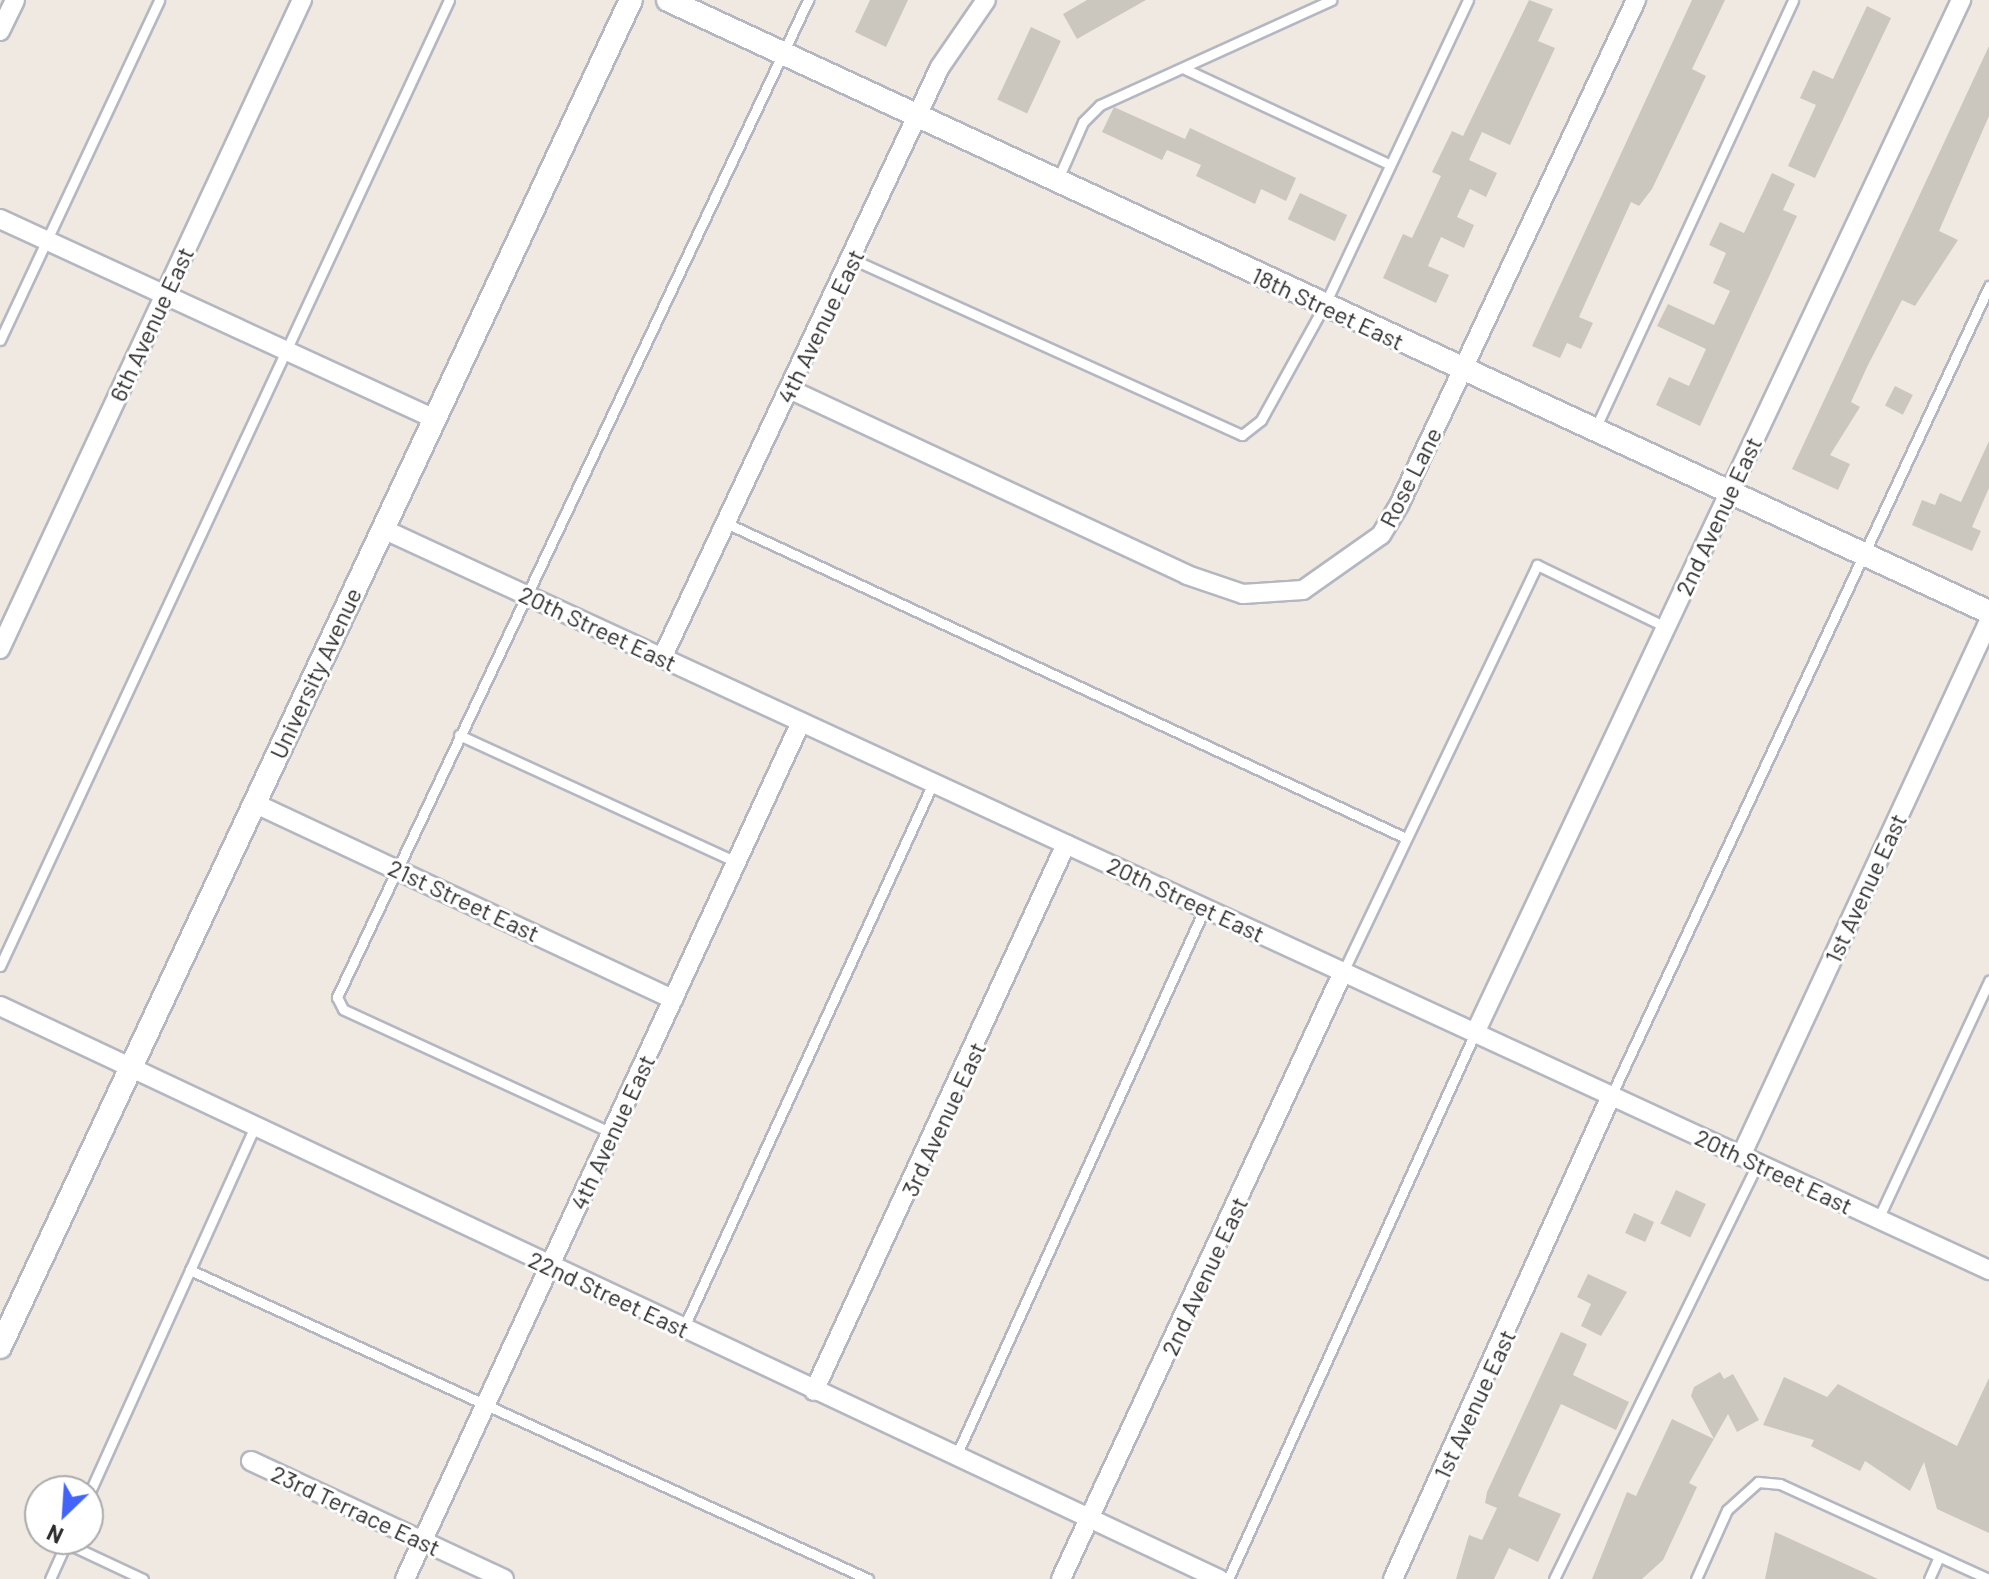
<!DOCTYPE html>
<html>
<head>
<meta charset="utf-8">
<style>
	body { margin:0 }
	#map { position:relative; width:1989px; height:1579px; overflow:hidden; background:#efe9e1; font-family:Barlow,sans-serif }
	div>[style] { position:absolute }
	[style*='--x'] { left:calc(var(--x)*1px); top:calc(var(--y)*1px); width:calc(var(--w)*1px); rotate:calc(var(--a)*1deg) }
	.building>* { inset:0; background:#cbc7bf; transform-origin:0 0 }
	.roads { filter:drop-shadow(2px 0 #b4b7c1) drop-shadow(-2px 0 #b4b7c1) drop-shadow(0 2px #b4b7c1) drop-shadow(0 -2px #b4b7c1) }
	.service>* { height:9px; margin:-4.5px; padding:0 4.5px; transform-origin:4.5px; border-radius:4.5px; background:#fff }
	.minor>* { height:18px; margin:-9px; padding:0 9px; transform-origin:9px; border-radius:9px; background:#fff }
	.tertiary>* { height:22px; margin:-11px; padding:0 11px; transform-origin:11px; border-radius:11px; background:#fff }
	span { translate:-50% -50%; white-space:nowrap; text-align:center; line-height:1.15; -webkit-text-stroke:6px #fff; paint-order:stroke }
	.street-label { font-size:24px; color:#2e2e2e }
	.north { position:absolute; left:24px; top:1475px; width:80px; height:80px; box-sizing:border-box; background:#fff; border:2px solid #ababab; border-radius:50%; rotate:205deg; font-size:22px; font-weight:700; line-height:32px; text-align:center; color:#2e2e2e }
	.north::after { content:''; display:block; margin:auto; width:28px; height:36px; background:#4264fb; clip-path:polygon(50% 0,100% 100%,50% 72%,0 100%) }
</style>
</head>
<body>
<div id="map">
	<div class="building">
		<div style="clip-path:polygon(870px 0,908px 0,886px 47px,855px 32px)"></div>
		<div style="clip-path:polygon(1087px 0,1146px 0,1077px 39px,1063px 14px)"></div>
		<div style="clip-path:polygon(1529px 0,1553px 9px,1538px 41px,1555px 48px,1510px 145px,1482px 132px,1469px 160px,1497px 173px,1486px 197px,1470px 189px,1457px 217px,1474px 225px,1464px 248px,1441px 237px,1428px 266px,1449px 275px,1436px 303px,1383px 278px,1403px 234px,1412px 238px,1441px 176px,1432px 172px,1452px 131px,1463px 136px)"></div>
		<div style="clip-path:polygon(1692px 0,1725px 0,1692px 69px,1706px 76px,1652px 189px,1639px 206px,1631px 202px,1579px 317px,1593px 323px,1581px 349px,1567px 343px,1560px 358px,1532px 346px)"></div>
		<div style="clip-path:polygon(1867px 6px,1891px 18px,1815px 178px,1788px 166px,1816px 105px,1800px 98px,1813px 70px,1833px 79px)"></div>
		<div style="left:1031px;top:27px;width:33px;height:80px;rotate:25deg"></div>
		<div style="clip-path:polygon(1989px 46px,1989px 116px,1939px 231px,1958px 240px,1915px 306px,1902px 300px,1868px 365px,1851px 402px,1860px 407px,1830px 455px,1850px 464px,1838px 490px,1792px 469px)"></div>
		<div style="clip-path:polygon(1114px 107px,1185px 139px,1190px 128px,1296px 178px,1286px 201px,1261px 189px,1255px 204px,1196px 176px,1201px 165px,1167px 150px,1162px 160px,1102px 132px)"></div>
		<div style="clip-path:polygon(1772px 173px,1795px 184px,1783px 210px,1797px 216px,1700px 426px,1656px 405px,1669px 377px,1689px 386px,1706px 349px,1657px 326px,1668px 304px,1714px 325px,1730px 291px,1713px 283px,1726px 253px,1709px 245px,1720px 222px,1744px 233px)"></div>
		<div style="left:1300px;top:193px;width:52px;height:29px;rotate:25deg"></div>
		<div style="left:1895px;top:386px;width:20px;height:22px;rotate:27deg"></div>
		<div style="clip-path:polygon(1989px 441px,1989px 488px,1972px 527px,1981px 531px,1972px 551px,1912px 525px,1922px 500px,1935px 505px,1940px 493px,1961px 502px)"></div>
		<div style="left:1676px;top:1190px;width:33px;height:37px;rotate:25deg"></div>
		<div style="left:1634px;top:1213px;width:22px;height:22px;rotate:24deg"></div>
		<div style="clip-path:polygon(1588px 1274px,1627px 1292px,1601px 1336px,1581px 1326px,1591px 1304px,1577px 1297px)"></div>
		<div style="clip-path:polygon(1561px 1332px,1587px 1344px,1573px 1375px,1629px 1402px,1616px 1430px,1561px 1404px,1518px 1496px,1561px 1514px,1538px 1562px,1509px 1548px,1494px 1579px,1456px 1579px,1469px 1535px,1482px 1540px,1497px 1508px,1485px 1503px,1487px 1492px)"></div>
		<div style="clip-path:polygon(1720px 1372px,1724px 1379px,1733px 1374px,1759px 1420px,1737px 1432px,1728px 1414px,1689px 1483px,1697px 1487px,1663px 1560px,1642px 1579px,1592px 1579px,1627px 1492px,1636px 1496px,1672px 1419px,1714px 1439px,1691px 1396px,1694px 1387px)"></div>
		<div style="clip-path:polygon(1784px 1377px,1827px 1397px,1838px 1384px,1957px 1446px,1989px 1378px,1989px 1533px,1937px 1509px,1924px 1462px,1910px 1491px,1865px 1461px,1860px 1471px,1811px 1446px,1814px 1440px,1763px 1425px)"></div>
		<div style="clip-path:polygon(1775px 1532px,1878px 1579px,1765px 1579px)"></div>
	</div>
	<div class="roads">
		<div class="service">
			<div style="--x:1185;--y:69;--w:225;--a:25"></div>
			<div style="--x:1058;--y:179;--w:62;--a:-66.3"></div>
			<div style="--x:1083;--y:122;--w:24;--a:-45"></div>
			<div style="--x:1100;--y:105;--w:254;--a:-24.4"></div>
			<div style="--x:852;--y:259;--w:428;--a:24.3"></div>
			<div style="--x:1242;--y:435;--w:24;--a:-38"></div>
			<div style="--x:1261;--y:420;--w:130;--a:-61.1"></div>
			<div style="--x:1324;--y:306;--w:338;--a:-64.8"></div>
			<div style="--x:0;--y:340;--w:375;--a:-64.9"></div>
			<div style="--x:1595;--y:429;--w:472;--a:-65.2"></div>
			<div style="--x:726;--y:523;--w:749;--a:24.86"></div>
			<div style="--x:459;--y:735;--w:305;--a:24.6"></div>
			<div style="--x:0;--y:966;--w:1065;--a:-65.07"></div>
			<div style="--x:1343;--y:972;--w:451;--a:-64.5"></div>
			<div style="--x:1537;--y:565;--w:143;--a:25.7"></div>
			<div style="--x:1611;--y:1096;--w:894;--a:-64.98"></div>
			<div style="--x:612;--y:1133;--w:296;--a:-155.3"></div>
			<div style="--x:343;--y:1009;--w:13;--a:-117"></div>
			<div style="--x:337;--y:997;--w:1103;--a:-64.71"></div>
			<div style="--x:1878;--y:1219;--w:263;--a:-65"></div>
			<div style="--x:190;--y:1270;--w:745;--a:24.5"></div>
			<div style="--x:683;--y:1329;--w:601;--a:-65.4"></div>
			<div style="--x:955;--y:1458;--w:604;--a:-65.56"></div>
			<div style="--x:88;--y:1496;--w:406;--a:-65.7"></div>
			<div style="--x:66;--y:1543;--w:85;--a:25.1"></div>
			<div style="--x:50;--y:1579;--w:44;--a:-65.8"></div>
			<div style="--x:1228;--y:1579;--w:599;--a:-65.66"></div>
			<div style="--x:1554;--y:1579;--w:463;--a:-63.9"></div>
			<div style="--x:1696;--y:1579;--w:76;--a:-65.8"></div>
			<div style="--x:1727;--y:1510;--w:42;--a:-42.1"></div>
			<div style="--x:1758;--y:1482;--w:22;--a:5"></div>
			<div style="--x:1780;--y:1484;--w:229;--a:24.5"></div>
			<div style="--x:1929;--y:1579;--w:24;--a:-66"></div>
		</div>
		<div class="minor">
			<div style="--x:0;--y:31;--w:34;--a:-64"></div>
			<div style="--x:0;--y:219;--w:479;--a:24.7"></div>
			<div style="--x:789;--y:389;--w:439;--a:25"></div>
			<div style="--x:1187;--y:575;--w:59;--a:18.7"></div>
			<div style="--x:1243;--y:594;--w:60;--a:-3.8"></div>
			<div style="--x:1303;--y:590;--w:95;--a:-35.2"></div>
			<div style="--x:1381;--y:535;--w:37;--a:-59"></div>
			<div style="--x:1400;--y:503;--w:556;--a:-64.86"></div>
			<div style="--x:383;--y:529;--w:1769;--a:24.77"></div>
			<div style="--x:0;--y:649;--w:716;--a:-65.05"></div>
			<div style="--x:662;--y:658;--w:653;--a:-64.81"></div>
			<div style="--x:940;--y:67;--w:81;--a:-55.5"></div>
			<div style="--x:254;--y:803;--w:463;--a:25.1"></div>
			<div style="--x:0;--y:1006;--w:1347;--a:25.18"></div>
			<div style="--x:1475;--y:1033;--w:1142;--a:-64.8"></div>
			<div style="--x:1741;--y:1156;--w:590;--a:-65.13"></div>
			<div style="--x:814;--y:1391;--w:602;--a:-65.26"></div>
			<div style="--x:251;--y:1461;--w:279;--a:25"></div>
			<div style="--x:405;--y:1579;--w:944;--a:-65.2"></div>
			<div style="--x:1061;--y:1579;--w:669;--a:-65.08"></div>
			<div style="--x:1393;--y:1579;--w:530;--a:-65.71"></div>
		</div>
		<div class="tertiary">
			<div style="--x:668;--y:0;--w:1456;--a:24.86"></div>
			<div style="--x:0;--y:1347;--w:1487;--a:-64.9"></div>
		</div>
	</div>
	<div class="street-label">
		<span style="left:1328px;top:308px;rotate:25deg">18th Street East</span>
		<span style="left:151px;top:324px;rotate:-65deg">6th Avenue East</span>
		<span style="left:820px;top:326px;rotate:-64deg">4th Avenue East</span>
		<span style="left:1410px;top:477px;rotate:-63deg">Rose Lane</span>
		<span style="left:1718px;top:516px;rotate:-65deg">2nd Avenue East</span>
		<span style="left:598px;top:628px;rotate:25deg">20th Street East</span>
		<span style="left:315px;top:673px;rotate:-65deg">University Avenue</span>
		<span style="left:1865px;top:888px;rotate:-65deg">1st Avenue East</span>
		<span style="left:1186px;top:899px;rotate:25deg">20th Street East</span>
		<span style="left:464px;top:900px;rotate:25deg">21st Street East</span>
		<span style="left:943px;top:1119px;rotate:-65deg">3rd Avenue East</span>
		<span style="left:612px;top:1132px;rotate:-65deg">4th Avenue East</span>
		<span style="left:1774px;top:1171px;rotate:25deg">20th Street East</span>
		<span style="left:1204px;top:1276px;rotate:-65deg">2nd Avenue East</span>
		<span style="left:609px;top:1294px;rotate:25deg">22nd Street East</span>
		<span style="left:1474px;top:1404px;rotate:-65deg">1st Avenue East</span>
		<span style="left:356px;top:1510px;rotate:25deg">23rd Terrace East</span>
	</div>
	<div class="north">N</div>
</div>
</body>
</html>
